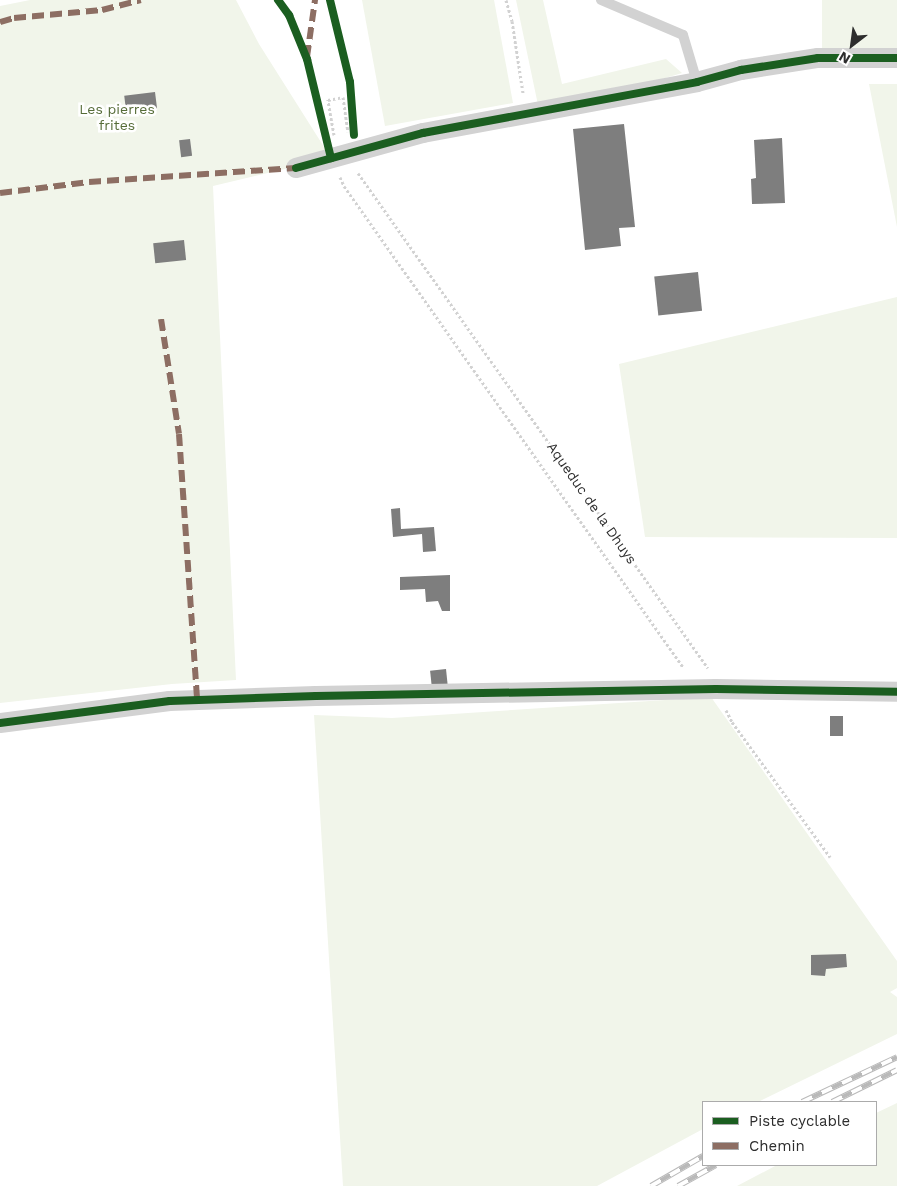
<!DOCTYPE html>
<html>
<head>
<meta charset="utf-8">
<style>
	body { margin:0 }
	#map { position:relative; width:897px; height:1186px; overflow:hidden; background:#fff; font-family:"Work Sans",sans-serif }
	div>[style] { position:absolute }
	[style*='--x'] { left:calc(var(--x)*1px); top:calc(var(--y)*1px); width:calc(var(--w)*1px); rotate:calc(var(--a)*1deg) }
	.green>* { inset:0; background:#f1f5ea; transform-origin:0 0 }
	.building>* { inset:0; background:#7e7e7e; transform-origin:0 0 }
	.path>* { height:3px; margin-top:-1.5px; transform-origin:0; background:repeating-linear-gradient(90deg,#d2d2d2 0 2.5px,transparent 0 5px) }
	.service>* { height:10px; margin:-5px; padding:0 5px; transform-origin:5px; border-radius:5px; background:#d2d2d2 }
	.minor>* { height:20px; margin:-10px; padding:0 10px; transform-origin:10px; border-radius:10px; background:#d2d2d2 }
	.rail>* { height:5.5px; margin-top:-2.75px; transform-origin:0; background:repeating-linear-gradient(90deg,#fff 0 11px,#b9b9b9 0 22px); box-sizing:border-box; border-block:1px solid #b9b9b9 }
	.quiet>* { height:6px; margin-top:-3px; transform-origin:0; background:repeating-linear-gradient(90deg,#8d6e63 0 12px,transparent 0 18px) }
	.cycleway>* { height:8px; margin:-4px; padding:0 4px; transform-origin:4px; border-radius:4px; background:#1b5e20 }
	span { translate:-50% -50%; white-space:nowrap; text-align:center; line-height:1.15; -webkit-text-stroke:5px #fff; paint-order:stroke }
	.park-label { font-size:14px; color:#566c38 }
	.street-label { font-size:14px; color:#2d2d2d }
	.legend { position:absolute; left:702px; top:1101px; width:175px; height:65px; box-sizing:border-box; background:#fff; border:1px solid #ababab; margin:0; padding:6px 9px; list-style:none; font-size:15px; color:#2d2d2d }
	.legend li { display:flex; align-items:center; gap:10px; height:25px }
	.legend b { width:25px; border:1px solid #ababab }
	.north { position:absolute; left:827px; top:20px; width:50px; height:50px; -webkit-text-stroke:4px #fff; paint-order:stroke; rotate:210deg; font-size:14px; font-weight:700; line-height:20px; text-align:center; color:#2d2d2d }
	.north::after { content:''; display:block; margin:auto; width:18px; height:22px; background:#2d2d2d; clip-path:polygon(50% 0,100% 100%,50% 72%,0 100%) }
</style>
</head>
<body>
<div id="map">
	<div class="green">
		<div style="clip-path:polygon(30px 0,236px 0,259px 44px,331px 158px,213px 186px,236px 680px,172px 684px,0 703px,0 6px)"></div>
		<div style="clip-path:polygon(362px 0,494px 0,513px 103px,385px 126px)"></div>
		<div style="clip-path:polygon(516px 0,543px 0,562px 84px,666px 59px,682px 73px,606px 96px,538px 105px)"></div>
		<div style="left:822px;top:0;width:75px;height:50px"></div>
		<div style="clip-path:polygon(869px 84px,897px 84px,897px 227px)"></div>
		<div style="clip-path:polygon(897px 297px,897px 538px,645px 537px,619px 364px)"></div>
		<div style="clip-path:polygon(711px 697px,897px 961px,897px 988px,890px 992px,897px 997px,897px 1034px,758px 1102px,703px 1102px,703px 1129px,597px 1186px,343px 1186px,314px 715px,392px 718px)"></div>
		<div style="clip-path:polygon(897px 1103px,897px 1186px,737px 1186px,777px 1165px,876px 1165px,876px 1113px)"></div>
	</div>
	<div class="building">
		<div style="left:155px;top:92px;width:17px;height:31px;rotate:83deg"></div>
		<div style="clip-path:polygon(624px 124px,635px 227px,619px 228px,621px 246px,585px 250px,573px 129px)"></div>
		<div style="clip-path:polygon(782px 138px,785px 203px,752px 204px,751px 179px,756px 178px,754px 140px)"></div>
		<div style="left:190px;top:139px;width:17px;height:11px;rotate:83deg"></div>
		<div style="left:184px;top:240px;width:20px;height:31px;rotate:84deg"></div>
		<div style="left:698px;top:272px;width:39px;height:44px;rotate:84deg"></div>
		<div style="clip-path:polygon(400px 508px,401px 529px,434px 527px,436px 551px,423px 552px,422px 534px,393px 537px,391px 509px)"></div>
		<div style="clip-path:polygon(450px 575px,450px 611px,442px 611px,438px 601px,426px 602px,425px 589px,400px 590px,400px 577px)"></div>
		<div style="left:446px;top:669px;width:20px;height:16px;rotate:84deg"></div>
		<div style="left:843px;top:716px;width:20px;height:13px;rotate:90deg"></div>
		<div style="clip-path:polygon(846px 954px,847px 967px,826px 969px,825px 976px,811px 975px,811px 955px)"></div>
	</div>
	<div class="path">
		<div style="--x:506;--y:0;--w:22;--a:74"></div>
		<div style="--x:512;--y:21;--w:73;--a:81.3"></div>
		<div style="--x:334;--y:135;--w:36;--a:-100"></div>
		<div style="--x:328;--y:100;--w:15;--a:-11"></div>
		<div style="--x:343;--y:97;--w:35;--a:82"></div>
		<div style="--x:358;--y:173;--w:606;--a:54.74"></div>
		<div style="--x:340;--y:177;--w:10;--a:66"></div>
		<div style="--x:344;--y:186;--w:588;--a:54.82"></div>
		<div style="--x:726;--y:710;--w:13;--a:63"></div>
		<div style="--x:732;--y:722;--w:167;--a:54"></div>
	</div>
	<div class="service">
		<div style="--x:601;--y:0;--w:89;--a:23.1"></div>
		<div style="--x:683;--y:35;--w:49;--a:73.4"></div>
	</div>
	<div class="minor">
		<div style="--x:296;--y:168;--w:132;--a:-15.4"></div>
		<div style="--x:423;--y:133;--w:279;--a:-10.5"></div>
		<div style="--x:697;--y:82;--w:46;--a:-15.3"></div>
		<div style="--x:741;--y:70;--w:78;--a:-8.9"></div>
		<div style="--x:818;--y:58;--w:79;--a:0"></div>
		<div style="--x:0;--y:723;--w:171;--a:-7.4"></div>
		<div style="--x:170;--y:701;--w:146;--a:-2"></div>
		<div style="--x:316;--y:696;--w:400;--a:-1"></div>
		<div style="--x:716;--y:689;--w:181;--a:0.9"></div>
	</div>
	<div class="rail">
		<div style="--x:802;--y:1102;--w:105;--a:-25.3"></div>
		<div style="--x:832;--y:1102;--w:72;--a:-26.2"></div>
		<div style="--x:651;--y:1186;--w:60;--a:-30"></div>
		<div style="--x:678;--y:1186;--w:43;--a:-28.9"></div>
	</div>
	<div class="quiet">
		<div style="--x:0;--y:22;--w:15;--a:-16"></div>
		<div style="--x:14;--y:18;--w:88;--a:-5.2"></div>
		<div style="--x:102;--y:10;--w:40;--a:-14.4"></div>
		<div style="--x:307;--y:57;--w:58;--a:-82"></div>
		<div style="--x:0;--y:193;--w:90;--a:-7"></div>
		<div style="--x:89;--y:182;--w:207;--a:-3.9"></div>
		<div style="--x:161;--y:319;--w:116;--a:81.1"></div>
		<div style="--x:179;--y:434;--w:267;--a:86.1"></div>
	</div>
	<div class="cycleway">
		<div style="--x:278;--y:0;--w:19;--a:54"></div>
		<div style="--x:289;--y:15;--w:48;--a:67.8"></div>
		<div style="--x:307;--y:59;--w:102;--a:76.4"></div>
		<div style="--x:330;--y:0;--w:84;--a:76.3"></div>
		<div style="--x:350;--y:82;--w:53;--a:85.7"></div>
		<div style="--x:296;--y:168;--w:132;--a:-15.4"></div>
		<div style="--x:423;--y:133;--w:279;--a:-10.5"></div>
		<div style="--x:697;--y:82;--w:46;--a:-15.3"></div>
		<div style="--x:741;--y:70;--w:78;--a:-8.9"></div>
		<div style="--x:818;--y:58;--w:79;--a:0"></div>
		<div style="--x:0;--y:723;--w:171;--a:-7.4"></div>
		<div style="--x:170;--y:701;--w:146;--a:-2"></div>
		<div style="--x:316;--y:696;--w:400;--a:-1"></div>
		<div style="--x:716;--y:689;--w:181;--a:0.9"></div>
	</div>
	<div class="park-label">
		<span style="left:117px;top:117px">Les pierres<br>frites</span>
	</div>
	<div class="street-label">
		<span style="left:592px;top:503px;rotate:55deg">Aqueduc de la Dhuys</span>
	</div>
	<ul class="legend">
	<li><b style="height:6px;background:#1b5e20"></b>Piste cyclable</li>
	<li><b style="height:6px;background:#8d6e63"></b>Chemin</li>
	</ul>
	<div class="north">N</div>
</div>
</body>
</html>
